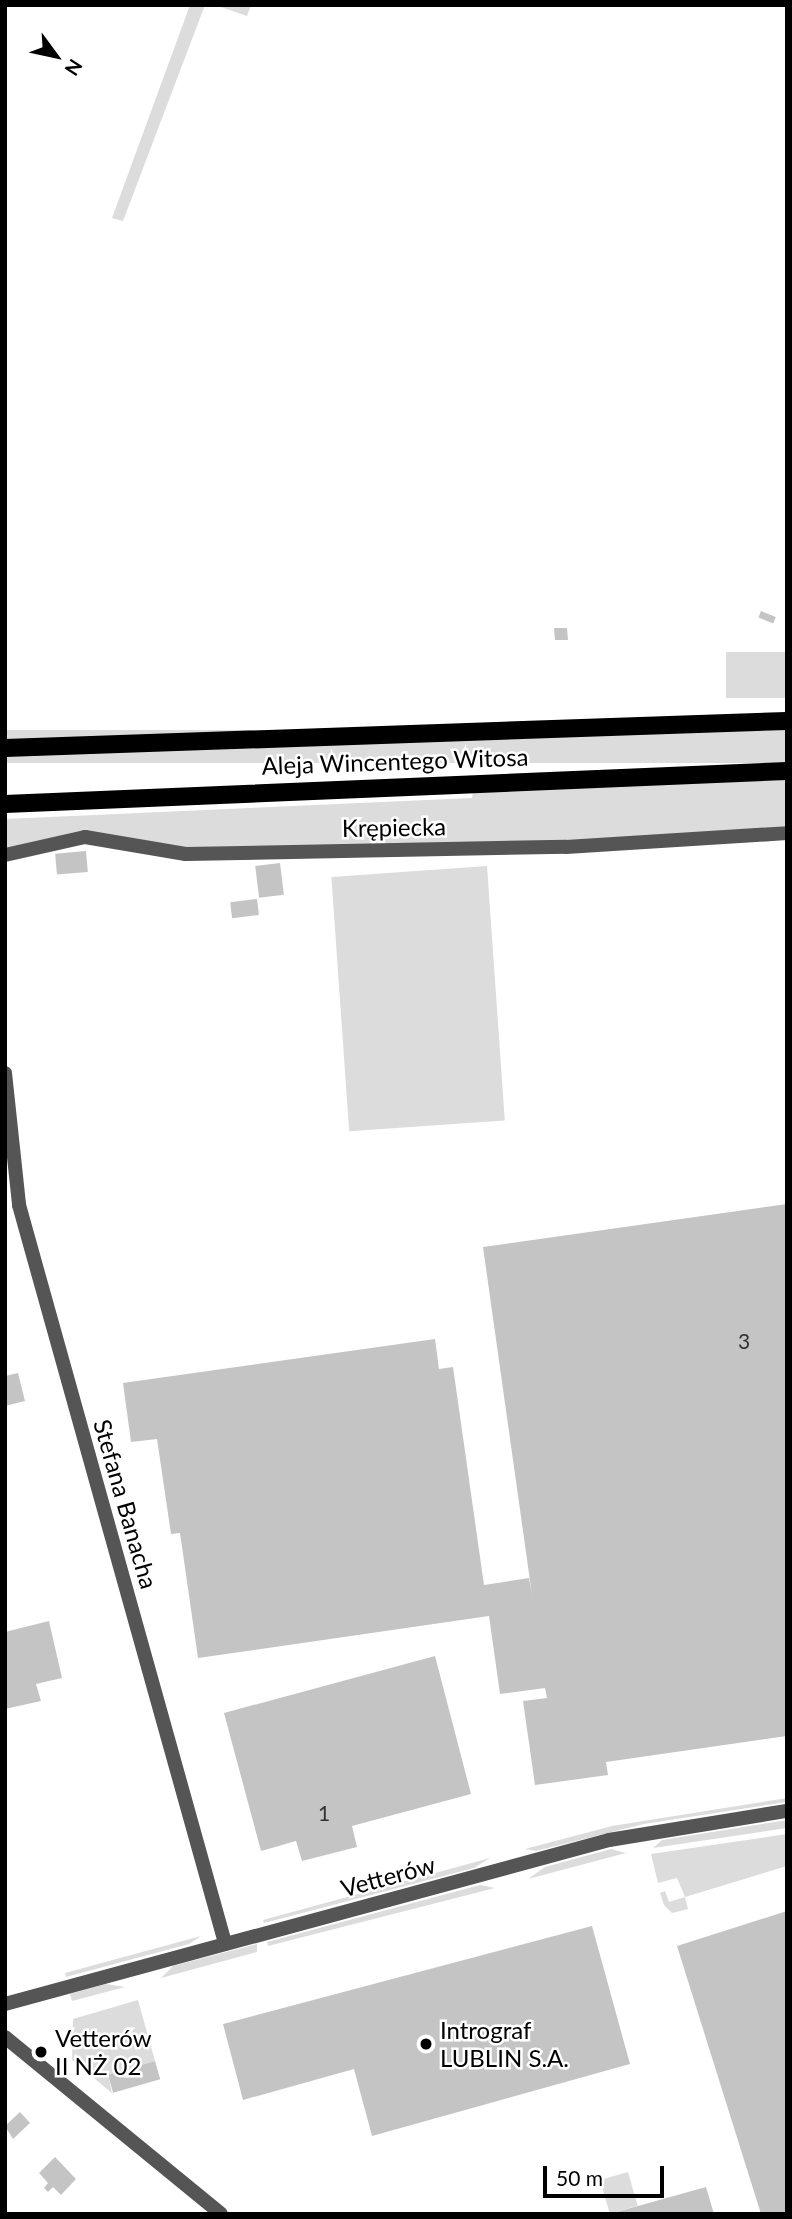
<!DOCTYPE html>
<html>
<head>
<meta charset="utf-8">
<style>
	body { margin:0 }
	#map { position:relative; width:792px; height:2219px; overflow:hidden; background:#fff; font-family:Lato,sans-serif }
	div>[style] { position:absolute }
	[style*='--x'] { left:calc(var(--x)*1px); top:calc(var(--y)*1px); width:calc(var(--w)*1px); rotate:calc(var(--a)*1deg) }
	.green>* { inset:0; background:#dcdcdc; transform-origin:0 0 }
	.building>* { inset:0; background:#c4c4c4; transform-origin:0 0 }
	.minor>* { height:14px; margin:-7px; padding:0 7px; transform-origin:7px; border-radius:7px; background:#555 }
	.primary>* { height:18px; margin:-9px; padding:0 9px; transform-origin:9px; border-radius:9px; background:#000 }
	.dots>* { width:19px; height:19px; translate:-50% -50%; box-sizing:border-box; border:4px solid #fff; border-radius:50% }
	span { translate:-50% -50%; white-space:nowrap; text-align:center; line-height:1.15; -webkit-text-stroke:5px #fff; paint-order:stroke }
	.number-label { font-size:21px; color:#313131 }
	.number-label span { -webkit-text-stroke-width:0 }
	.street-label { font-size:24px; color:#000 }
	.poi-label { font-size:24px; color:#000 }
	.left { translate:0 -50%; text-align:left }
	.frame { position:absolute; inset:0; border:7px solid #000; pointer-events:none }
	.north { position:absolute; left:21px; top:21px; width:70px; height:70px; -webkit-text-stroke:5px #fff; paint-order:stroke; rotate:123deg; font-size:19px; font-weight:700; line-height:28px; text-align:center; color:#000 }
	.north::after { content:''; display:block; margin:auto; width:24px; height:32px; background:#000; clip-path:polygon(50% 0,100% 100%,50% 72%,0 100%) }
	.scale { position:absolute; left:543px; top:2166px; width:121px; height:32px; box-sizing:border-box; border:4px solid #000; border-top:0; padding-left:9px; font-size:21px; line-height:24px; white-space:nowrap; color:#000; -webkit-text-stroke:5px #fff; paint-order:stroke }
</style>
</head>
<body>
<div id="map">
	<div class="green">
		<div style="clip-path:polygon(190px 5px,205px 5px,123px 221px,112px 218px)"></div>
		<div style="clip-path:polygon(215px 5px,251px 5px,247px 16px)"></div>
		<div style="left:787px;top:652px;width:46px;height:61px;rotate:90deg"></div>
		<div style="left:787px;top:730px;width:33px;height:783px;rotate:90deg"></div>
		<div style="clip-path:polygon(787px 780px,787px 826px,651px 839px,171px 850px,96px 834px,5px 850px,5px 819px,472px 798px,473px 791px)"></div>
		<div style="left:487px;top:866px;width:255px;height:156px;rotate:86deg"></div>
		<div style="clip-path:polygon(787px 1798px,787px 1802px,644px 1824px,536px 1851px,525px 1849px,612px 1826px)"></div>
		<div style="clip-path:polygon(787px 1820px,787px 1828px,653px 1848px,662px 1840px)"></div>
		<div style="clip-path:polygon(787px 1834px,787px 1866px,685px 1897px,688px 1909px,672px 1913px,664px 1905px,660px 1893px,665px 1891px,669px 1902px,685px 1897px,677px 1878px,658px 1883px,651px 1854px)"></div>
		<div style="clip-path:polygon(611px 1849px,626px 1853px,528px 1879px,545px 1867px)"></div>
		<div style="clip-path:polygon(490px 1858px,474px 1868px,264px 1923px,263px 1920px)"></div>
		<div style="clip-path:polygon(480px 1885px,495px 1888px,268px 1946px,267px 1942px)"></div>
		<div style="clip-path:polygon(201px 1936px,189px 1944px,66px 1977px,65px 1973px)"></div>
		<div style="clip-path:polygon(257px 1944px,257px 1952px,161px 1978px,173px 1966px)"></div>
		<div style="clip-path:polygon(106px 1984px,125px 1987px,72px 2001px,70px 1994px)"></div>
		<div style="clip-path:polygon(138px 2000px,155px 2061px,108px 2074px,112px 2093px,72px 2060px,73px 2019px)"></div>
		<div style="left:628px;top:2172px;width:35px;height:29px;rotate:74deg"></div>
	</div>
	<div class="building">
		<div style="left:761px;top:611px;width:16px;height:7px;rotate:22deg"></div>
		<div style="clip-path:polygon(554px 628px,567px 628px,568px 640px,555px 640px)"></div>
		<div style="left:86px;top:851px;width:21px;height:31px;rotate:85deg"></div>
		<div style="left:280px;top:863px;width:32px;height:25px;rotate:83deg"></div>
		<div style="left:257px;top:899px;width:16px;height:27px;rotate:83deg"></div>
		<div style="clip-path:polygon(787px 1204px,787px 1736px,606px 1762px,608px 1775px,535px 1785px,523px 1701px,547px 1698px,545px 1688px,500px 1694px,489px 1616px,198px 1658px,180px 1533px,171px 1534px,157px 1439px,131px 1442px,123px 1383px,435px 1339px,439px 1369px,453px 1367px,484px 1585px,529px 1578px,532px 1595px,483px 1247px)"></div>
		<div style="clip-path:polygon(18px 1373px,25px 1401px,5px 1406px,5px 1376px)"></div>
		<div style="clip-path:polygon(49px 1621px,62px 1678px,36px 1684px,41px 1701px,5px 1709px,5px 1632px)"></div>
		<div style="clip-path:polygon(435px 1656px,471px 1794px,352px 1826px,357px 1847px,302px 1861px,296px 1841px,261px 1851px,224px 1713px)"></div>
		<div style="clip-path:polygon(787px 1911px,787px 2214px,761px 2214px,677px 1946px)"></div>
		<div style="clip-path:polygon(592px 1926px,630px 2064px,372px 2136px,354px 2069px,243px 2100px,223px 2024px)"></div>
		<div style="left:155px;top:2061px;width:19px;height:49px;rotate:74deg"></div>
		<div style="clip-path:polygon(20px 2112px,30px 2123px,13px 2139px,5px 2126px)"></div>
		<div style="clip-path:polygon(55px 2157px,76px 2179px,61px 2195px,53px 2187px,48px 2192px,44px 2188px,48px 2183px,39px 2173px)"></div>
		<div style="clip-path:polygon(706px 2187px,714px 2214px,613px 2214px,613px 2213px)"></div>
	</div>
	<div class="minor">
		<div style="--x:5;--y:855;--w:82;--a:-12.7"></div>
		<div style="--x:85;--y:837;--w:102;--a:9.6"></div>
		<div style="--x:186;--y:854;--w:380;--a:-1.1"></div>
		<div style="--x:566;--y:847;--w:221;--a:-3.6"></div>
		<div style="--x:5;--y:1073;--w:133;--a:83.9"></div>
		<div style="--x:19;--y:1205;--w:766;--a:74.4"></div>
		<div style="--x:5;--y:2004;--w:626;--a:-15.19"></div>
		<div style="--x:609;--y:1840;--w:180;--a:-9.3"></div>
		<div style="--x:5;--y:2037;--w:279;--a:39.3"></div>
	</div>
	<div class="primary">
		<div style="--x:5;--y:748;--w:782;--a:-1.98"></div>
		<div style="--x:5;--y:804;--w:783;--a:-2.42"></div>
	</div>
	<div class="dots">
		<div style="left:426px;top:2044px;background:#000"></div>
		<div style="left:41px;top:2052px;background:#000"></div>
	</div>
	<div class="number-label">
		<span style="left:744px;top:1341px">3</span>
		<span style="left:324px;top:1813px">1</span>
	</div>
	<div class="street-label">
		<span style="left:395px;top:761px;rotate:-2deg">Aleja Wincentego Witosa</span>
		<span style="left:394px;top:827px;rotate:-1deg">Krępiecka</span>
		<span style="left:126px;top:1504px;rotate:74deg">Stefana Banacha</span>
		<span style="left:388px;top:1876px;rotate:-15deg">Vetterów</span>
	</div>
	<div class="poi-label">
		<span class="left" style="left:440px;top:2044px">Intrograf<br>LUBLIN S.A.</span>
		<span class="left" style="left:55px;top:2052px">Vetterów<br>II NŻ 02</span>
	</div>
	<div class="frame"></div>
	<div class="north">N</div>
	<div class="scale">50 m</div>
</div>
</body>
</html>
